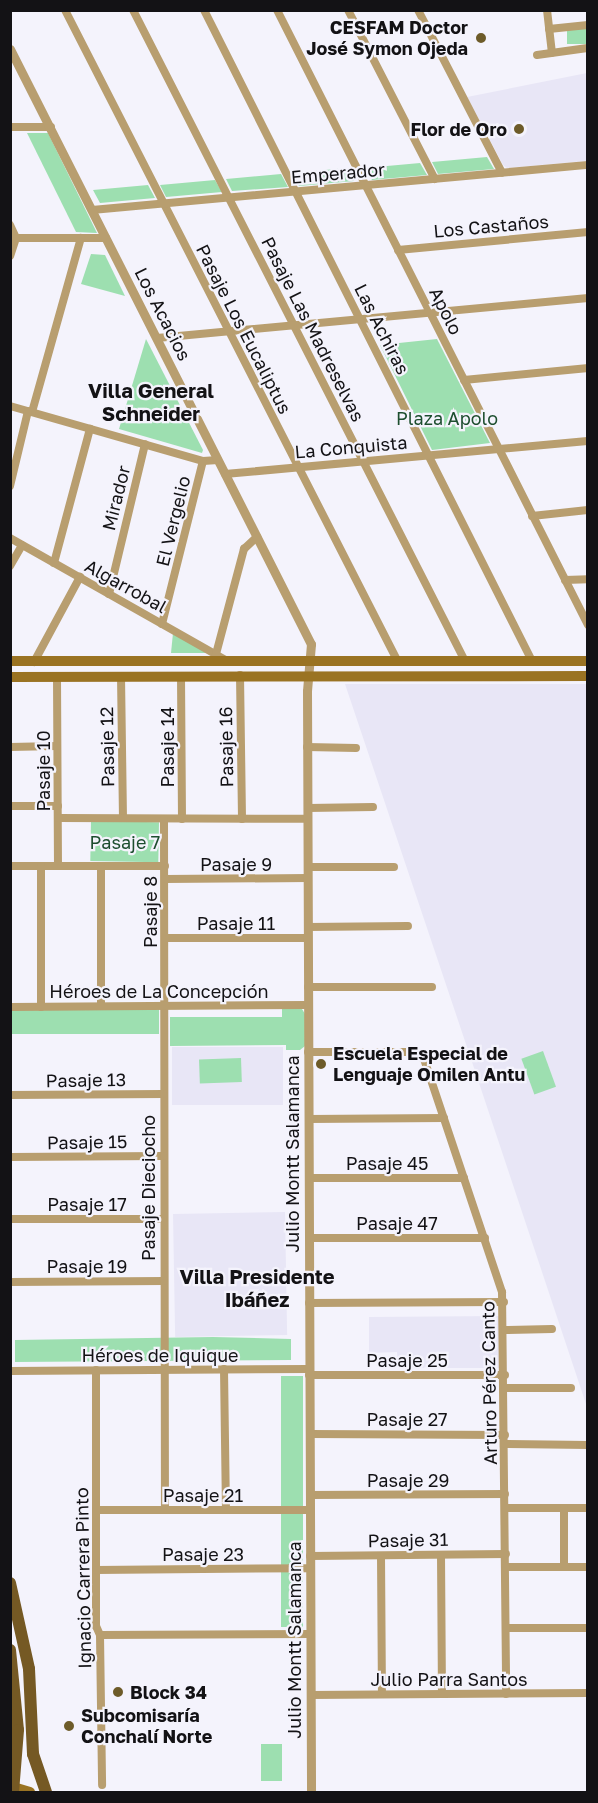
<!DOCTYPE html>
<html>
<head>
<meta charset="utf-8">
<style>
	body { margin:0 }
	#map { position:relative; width:598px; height:1803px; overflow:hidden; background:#f4f3fc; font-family:"Golos Text",sans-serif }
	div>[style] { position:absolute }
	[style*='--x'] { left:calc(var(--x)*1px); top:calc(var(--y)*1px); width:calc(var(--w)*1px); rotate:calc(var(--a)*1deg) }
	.built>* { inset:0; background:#e8e6f6; transform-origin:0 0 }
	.green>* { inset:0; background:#9ddfb0; transform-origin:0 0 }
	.minor>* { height:8px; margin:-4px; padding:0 4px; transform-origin:4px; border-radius:4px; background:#b89e6f }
	.tertiary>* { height:9px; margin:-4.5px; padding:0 4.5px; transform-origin:4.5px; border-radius:4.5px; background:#b89e6f }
	.secondary>* { height:10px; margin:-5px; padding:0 5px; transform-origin:5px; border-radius:5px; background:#9a7323 }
	.primary>* { height:12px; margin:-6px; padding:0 6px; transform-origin:6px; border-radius:6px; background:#755924 }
	.dots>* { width:16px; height:16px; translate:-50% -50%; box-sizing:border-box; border:3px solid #f4f3fc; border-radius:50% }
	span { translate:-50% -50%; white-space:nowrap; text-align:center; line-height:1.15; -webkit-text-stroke:4.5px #f4f3fc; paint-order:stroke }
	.poi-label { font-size:18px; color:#131215; font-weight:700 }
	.right { translate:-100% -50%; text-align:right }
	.left { translate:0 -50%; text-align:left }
	.street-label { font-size:18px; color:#131215 }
	.park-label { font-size:18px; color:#1d4e2f }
	.neighbourhood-label { font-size:20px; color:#131215; font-weight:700 }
	.frame { position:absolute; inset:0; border:12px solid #131215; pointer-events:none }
</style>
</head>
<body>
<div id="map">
	<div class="built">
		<div style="clip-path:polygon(587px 73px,587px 161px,507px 168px,503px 165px,467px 97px)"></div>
		<div style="clip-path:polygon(345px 684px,587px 684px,587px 1407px,471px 1059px)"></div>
		<div style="left:283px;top:1047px;width:58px;height:111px;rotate:90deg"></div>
		<div style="left:285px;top:1212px;width:123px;height:112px;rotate:89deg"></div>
		<div style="clip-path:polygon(499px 1316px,499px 1368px,398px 1368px,397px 1352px,369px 1353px,369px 1317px)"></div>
	</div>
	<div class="green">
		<div style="left:587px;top:29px;width:15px;height:20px;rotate:90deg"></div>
		<div style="clip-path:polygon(27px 133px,48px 133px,97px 233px,76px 232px)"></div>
		<div style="clip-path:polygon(487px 157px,494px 169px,438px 174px,432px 162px)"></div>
		<div style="clip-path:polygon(420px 163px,427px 175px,372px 180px,365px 168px)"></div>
		<div style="clip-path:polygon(347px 168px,354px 181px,299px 186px,292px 173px)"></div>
		<div style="clip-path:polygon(281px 174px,288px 187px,232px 191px,226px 179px)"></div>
		<div style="clip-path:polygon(215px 180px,222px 192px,166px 197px,160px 185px)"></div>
		<div style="clip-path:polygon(148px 185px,155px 198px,100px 203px,93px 190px)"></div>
		<div style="clip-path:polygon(91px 254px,105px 255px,125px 296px,81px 284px)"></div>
		<div style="clip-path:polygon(146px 339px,203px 450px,202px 453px,119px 429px)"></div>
		<div style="clip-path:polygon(437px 339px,490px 443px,432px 450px,380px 345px)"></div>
		<div style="clip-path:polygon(173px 633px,209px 653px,171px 653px)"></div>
		<div style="left:91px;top:821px;width:68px;height:40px;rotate:1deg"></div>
		<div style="left:159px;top:1007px;width:27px;height:149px;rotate:90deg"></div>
		<div style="clip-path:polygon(282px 1009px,302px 1009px,305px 1014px,305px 1046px,300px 1050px,286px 1050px,286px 1045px,170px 1046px,170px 1017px,282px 1017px)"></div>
		<div style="left:543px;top:1051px;width:38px;height:23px;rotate:70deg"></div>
		<div style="left:241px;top:1058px;width:24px;height:42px;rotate:88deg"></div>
		<div style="clip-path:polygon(213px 1337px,291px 1339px,291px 1360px,15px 1362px,15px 1340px)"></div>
		<div style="left:281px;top:1376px;width:22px;height:251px"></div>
		<div style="left:261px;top:1744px;width:21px;height:37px"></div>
	</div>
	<div class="minor">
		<div style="--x:65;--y:10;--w:730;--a:62.94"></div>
		<div style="--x:133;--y:10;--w:731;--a:62.98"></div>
		<div style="--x:204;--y:10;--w:729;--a:63.26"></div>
		<div style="--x:277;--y:10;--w:689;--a:63.17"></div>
		<div style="--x:348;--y:10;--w:190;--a:62.8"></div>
		<div style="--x:418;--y:10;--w:183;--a:62.7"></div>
		<div style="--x:547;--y:10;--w:43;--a:83.4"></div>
		<div style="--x:549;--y:29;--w:39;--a:-6"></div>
		<div style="--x:537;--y:55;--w:51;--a:-7.8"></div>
		<div style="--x:10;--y:127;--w:41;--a:0"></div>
		<div style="--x:92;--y:210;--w:498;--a:-5.2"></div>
		<div style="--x:10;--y:225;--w:14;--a:65"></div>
		<div style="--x:16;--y:238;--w:19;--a:108"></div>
		<div style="--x:10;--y:238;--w:96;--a:0"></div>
		<div style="--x:398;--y:250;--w:191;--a:-5.4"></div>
		<div style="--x:157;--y:338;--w:433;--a:-5.3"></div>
		<div style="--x:464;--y:380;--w:125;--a:-5.5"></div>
		<div style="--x:10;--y:406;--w:201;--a:15.9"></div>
		<div style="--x:203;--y:461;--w:15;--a:-4"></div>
		<div style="--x:32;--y:412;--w:181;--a:-74.3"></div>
		<div style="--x:225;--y:474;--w:364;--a:-5.2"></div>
		<div style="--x:10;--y:486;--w:77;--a:-76.5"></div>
		<div style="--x:532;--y:516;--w:56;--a:-6.1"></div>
		<div style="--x:10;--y:538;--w:248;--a:29.5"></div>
		<div style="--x:54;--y:563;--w:139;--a:-75"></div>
		<div style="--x:10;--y:566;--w:24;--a:-60"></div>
		<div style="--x:565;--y:580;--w:23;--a:-2"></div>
		<div style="--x:109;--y:594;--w:154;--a:-76.5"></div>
		<div style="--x:162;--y:624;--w:168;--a:-75.9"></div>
		<div style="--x:216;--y:654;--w:109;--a:-75.1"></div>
		<div style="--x:244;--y:549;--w:18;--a:-43"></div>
		<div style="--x:34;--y:662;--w:97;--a:-61.6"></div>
		<div style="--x:240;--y:675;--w:144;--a:89.2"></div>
		<div style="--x:121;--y:676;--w:142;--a:89.2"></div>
		<div style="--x:181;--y:676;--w:143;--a:89.6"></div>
		<div style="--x:57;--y:677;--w:189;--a:89.7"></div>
		<div style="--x:10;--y:747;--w:47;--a:-1.2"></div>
		<div style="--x:307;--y:747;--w:49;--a:1.2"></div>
		<div style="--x:10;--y:806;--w:48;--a:0"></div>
		<div style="--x:308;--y:808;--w:65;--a:-0.9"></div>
		<div style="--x:58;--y:818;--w:250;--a:0.2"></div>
		<div style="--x:164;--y:819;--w:691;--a:89.92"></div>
		<div style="--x:10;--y:866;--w:155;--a:0"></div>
		<div style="--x:41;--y:866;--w:141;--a:90"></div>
		<div style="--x:101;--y:866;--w:140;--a:90"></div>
		<div style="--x:308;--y:867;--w:86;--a:0"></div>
		<div style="--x:165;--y:879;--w:143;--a:-0.4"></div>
		<div style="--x:308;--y:927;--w:100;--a:-0.6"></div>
		<div style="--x:165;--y:938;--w:143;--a:0"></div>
		<div style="--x:308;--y:987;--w:124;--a:0"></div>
		<div style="--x:10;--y:1007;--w:298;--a:-0.4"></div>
		<div style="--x:308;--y:1052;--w:102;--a:0"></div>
		<div style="--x:410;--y:1052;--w:16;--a:27"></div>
		<div style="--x:424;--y:1059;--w:246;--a:71.5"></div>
		<div style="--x:502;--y:1292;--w:402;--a:89.4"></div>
		<div style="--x:10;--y:1095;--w:153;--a:-0.4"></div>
		<div style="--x:309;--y:1119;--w:135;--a:-0.4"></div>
		<div style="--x:10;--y:1157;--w:153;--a:-0.4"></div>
		<div style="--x:309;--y:1178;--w:155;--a:0"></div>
		<div style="--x:10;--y:1219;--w:153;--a:0"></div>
		<div style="--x:309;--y:1238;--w:176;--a:0"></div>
		<div style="--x:10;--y:1282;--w:154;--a:-0.4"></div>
		<div style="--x:309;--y:1303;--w:195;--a:-0.3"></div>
		<div style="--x:505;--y:1330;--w:47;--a:-1.2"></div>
		<div style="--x:224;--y:1369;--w:141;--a:89.2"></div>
		<div style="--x:96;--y:1370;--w:256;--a:90"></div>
		<div style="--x:96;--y:1626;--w:10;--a:66"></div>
		<div style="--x:100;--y:1635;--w:150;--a:89.2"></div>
		<div style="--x:10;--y:1371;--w:299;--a:-0.4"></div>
		<div style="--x:309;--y:1375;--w:196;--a:0"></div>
		<div style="--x:505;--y:1388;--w:66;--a:0"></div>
		<div style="--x:310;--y:1434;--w:195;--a:0.3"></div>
		<div style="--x:505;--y:1444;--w:83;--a:0.7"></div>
		<div style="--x:310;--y:1495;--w:195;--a:-0.3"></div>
		<div style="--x:505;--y:1508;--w:83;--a:0"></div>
		<div style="--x:564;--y:1508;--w:59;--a:90"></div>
		<div style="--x:96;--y:1510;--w:214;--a:0"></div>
		<div style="--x:441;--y:1555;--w:139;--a:89.6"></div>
		<div style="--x:310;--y:1556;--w:196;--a:-0.6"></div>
		<div style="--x:381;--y:1556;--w:138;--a:89.6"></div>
		<div style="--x:506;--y:1567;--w:82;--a:0"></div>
		<div style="--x:96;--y:1570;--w:214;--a:-0.5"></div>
		<div style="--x:506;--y:1628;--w:82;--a:0"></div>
		<div style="--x:100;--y:1635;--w:211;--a:-0.3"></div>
		<div style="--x:311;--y:1695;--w:277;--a:-0.4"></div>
	</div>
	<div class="tertiary">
		<div style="--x:10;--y:49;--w:667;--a:63.17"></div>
		<div style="--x:311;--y:644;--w:47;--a:94.9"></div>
		<div style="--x:307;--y:691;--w:1101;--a:89.79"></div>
	</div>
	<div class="secondary">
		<div style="--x:10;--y:661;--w:578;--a:0"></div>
		<div style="--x:10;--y:677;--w:578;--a:-0.1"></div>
		<div style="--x:10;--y:1786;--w:21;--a:17"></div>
	</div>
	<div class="primary">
		<div style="--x:10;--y:1583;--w:88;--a:77.5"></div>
		<div style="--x:29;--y:1669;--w:85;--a:87.3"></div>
		<div style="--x:33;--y:1754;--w:40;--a:71.1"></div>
		<div style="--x:10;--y:1650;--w:80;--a:84.3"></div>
		<div style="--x:18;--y:1730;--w:62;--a:94.6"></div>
	</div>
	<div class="dots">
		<div style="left:481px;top:38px;background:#6d5b29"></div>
		<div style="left:519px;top:129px;background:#6d5b29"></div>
		<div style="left:321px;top:1064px;background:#6d5b29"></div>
		<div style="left:118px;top:1692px;background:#6d5b29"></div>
		<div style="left:69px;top:1726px;background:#6d5b29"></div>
	</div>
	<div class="poi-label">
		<span class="right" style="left:468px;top:38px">CESFAM Doctor<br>José Symon Ojeda</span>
		<span class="right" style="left:507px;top:129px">Flor de Oro</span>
		<span class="left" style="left:333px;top:1064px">Escuela Especial de<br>Lenguaje Omilen Antu</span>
		<span class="left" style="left:130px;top:1692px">Block 34</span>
		<span class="left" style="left:81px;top:1726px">Subcomisaría<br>Conchalí Norte</span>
	</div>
	<div class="street-label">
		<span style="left:338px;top:173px;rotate:-5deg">Emperador</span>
		<span style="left:491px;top:226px;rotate:-5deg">Los Castaños</span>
		<span style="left:446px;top:311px;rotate:63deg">Apolo</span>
		<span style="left:163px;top:314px;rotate:63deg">Los Acacios</span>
		<span style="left:244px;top:329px;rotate:63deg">Pasaje Los Eucaliptus</span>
		<span style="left:313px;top:329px;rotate:63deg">Pasaje Las Madreselvas</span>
		<span style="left:382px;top:329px;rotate:63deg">Las Achiras</span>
		<span style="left:351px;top:447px;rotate:-5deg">La Conquista</span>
		<span style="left:116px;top:498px;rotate:-76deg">Mirador</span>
		<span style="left:173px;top:521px;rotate:-76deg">El Vergelio</span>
		<span style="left:126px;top:586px;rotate:29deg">Algarrobal</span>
		<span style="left:107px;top:747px;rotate:-91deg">Pasaje 12</span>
		<span style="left:167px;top:747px;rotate:-90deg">Pasaje 14</span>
		<span style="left:226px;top:747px;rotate:-91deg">Pasaje 16</span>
		<span style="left:43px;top:771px;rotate:-90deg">Pasaje 10</span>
		<span style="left:236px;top:864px">Pasaje 9</span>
		<span style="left:150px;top:912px;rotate:-90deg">Pasaje 8</span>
		<span style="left:236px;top:923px">Pasaje 11</span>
		<span style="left:159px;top:991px">Héroes de La Concepción</span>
		<span style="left:86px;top:1080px;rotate:-1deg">Pasaje 13</span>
		<span style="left:87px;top:1142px;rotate:-1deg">Pasaje 15</span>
		<span style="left:292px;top:1154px;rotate:-90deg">Julio Montt Salamanca</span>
		<span style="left:387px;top:1163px">Pasaje 45</span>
		<span style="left:148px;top:1188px;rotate:-90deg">Pasaje Dieciocho</span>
		<span style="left:87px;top:1204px">Pasaje 17</span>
		<span style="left:397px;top:1223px">Pasaje 47</span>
		<span style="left:87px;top:1266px">Pasaje 19</span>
		<span style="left:160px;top:1355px">Héroes de Iquique</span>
		<span style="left:407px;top:1360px">Pasaje 25</span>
		<span style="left:489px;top:1383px;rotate:-91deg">Arturo Pérez Canto</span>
		<span style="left:407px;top:1419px">Pasaje 27</span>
		<span style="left:408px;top:1480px">Pasaje 29</span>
		<span style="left:203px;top:1495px">Pasaje 21</span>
		<span style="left:408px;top:1540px;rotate:-1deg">Pasaje 31</span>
		<span style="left:203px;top:1554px">Pasaje 23</span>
		<span style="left:83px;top:1578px;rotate:-91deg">Ignacio Carrera Pinto</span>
		<span style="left:294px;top:1640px;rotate:-90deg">Julio Montt Salamanca</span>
		<span style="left:449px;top:1679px">Julio Parra Santos</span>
	</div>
	<div class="park-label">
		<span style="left:447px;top:418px">Plaza Apolo</span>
		<span style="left:125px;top:842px">Pasaje 7</span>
	</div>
	<div class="neighbourhood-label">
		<span style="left:151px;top:402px">Villa General<br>Schneider</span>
		<span style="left:257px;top:1288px">Villa Presidente<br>Ibáñez</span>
	</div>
	<div class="frame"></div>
</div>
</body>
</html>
